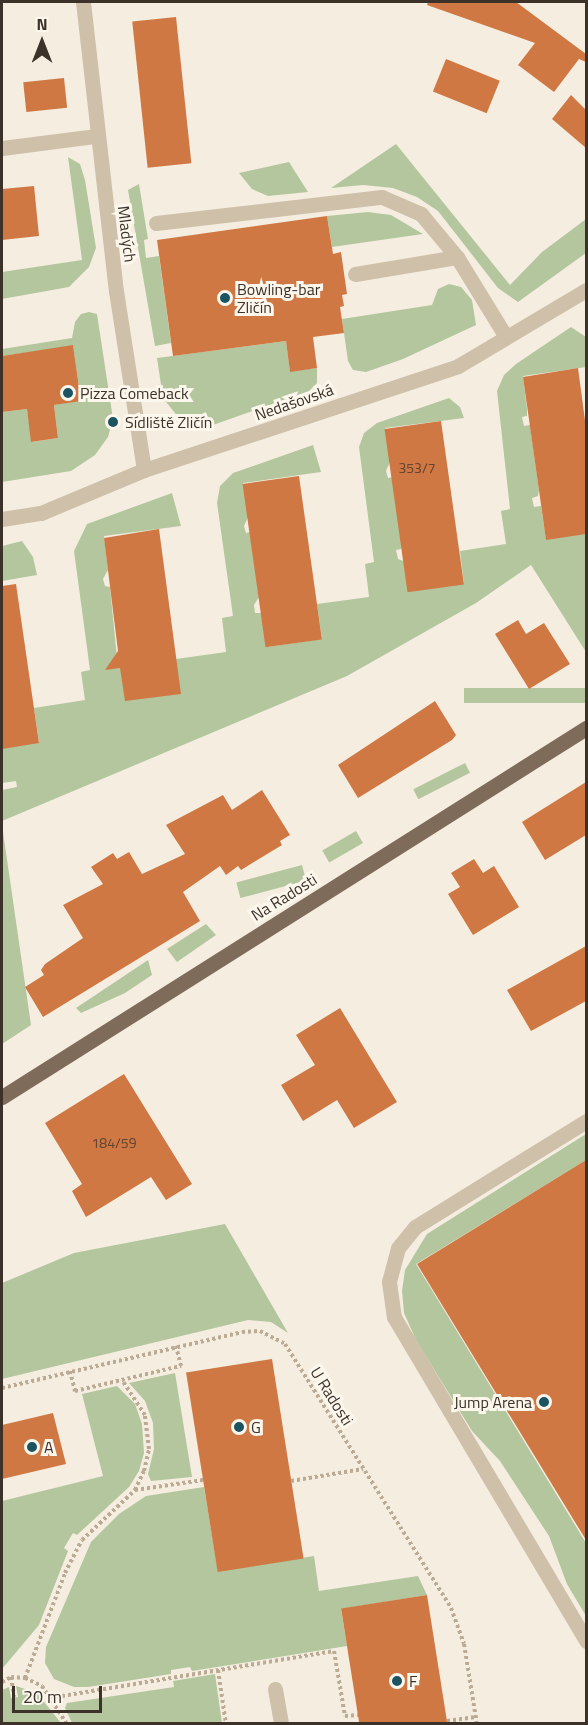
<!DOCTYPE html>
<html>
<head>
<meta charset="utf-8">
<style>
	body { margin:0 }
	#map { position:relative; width:588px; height:1725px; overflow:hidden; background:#f5eee0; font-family:"Titillium Web",sans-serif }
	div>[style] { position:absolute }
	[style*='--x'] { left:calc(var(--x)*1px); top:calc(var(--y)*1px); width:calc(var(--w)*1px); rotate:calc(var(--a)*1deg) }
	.green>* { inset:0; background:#b3c69e; transform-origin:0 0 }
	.building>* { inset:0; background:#cf7844; transform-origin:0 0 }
	.path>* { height:4px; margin-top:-2px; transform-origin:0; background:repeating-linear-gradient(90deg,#bbaa94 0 3px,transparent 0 6px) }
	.minor>* { height:15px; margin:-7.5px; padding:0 7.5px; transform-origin:7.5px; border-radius:7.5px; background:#cfc0aa }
	.major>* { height:15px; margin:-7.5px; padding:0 7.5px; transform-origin:7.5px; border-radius:7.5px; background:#7f6b5a }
	.dots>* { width:16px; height:16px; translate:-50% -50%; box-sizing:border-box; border:3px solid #fcf7ed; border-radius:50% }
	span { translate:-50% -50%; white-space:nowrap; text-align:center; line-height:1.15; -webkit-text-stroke:6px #fcf7ed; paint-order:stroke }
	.number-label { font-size:14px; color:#614430 }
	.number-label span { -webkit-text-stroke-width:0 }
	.street-label { font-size:16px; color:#3c322a }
	.poi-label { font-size:16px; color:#3c322a }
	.left { translate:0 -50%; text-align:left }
	.right { translate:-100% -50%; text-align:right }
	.frame { position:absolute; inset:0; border:3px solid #3c322a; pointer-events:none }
	.north { position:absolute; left:12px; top:12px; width:60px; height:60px; -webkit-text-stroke:4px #fcf7ed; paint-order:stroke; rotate:0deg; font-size:16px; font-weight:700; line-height:24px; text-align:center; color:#3c322a }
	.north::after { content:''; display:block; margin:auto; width:21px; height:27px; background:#3c322a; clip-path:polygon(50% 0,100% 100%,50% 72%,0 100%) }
	.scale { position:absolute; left:12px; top:1686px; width:90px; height:27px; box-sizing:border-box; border:3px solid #3c322a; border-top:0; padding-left:8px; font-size:18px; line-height:21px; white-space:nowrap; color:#3c322a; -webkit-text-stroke:4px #fcf7ed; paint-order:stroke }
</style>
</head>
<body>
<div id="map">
	<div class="green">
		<div style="clip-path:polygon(396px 144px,510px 285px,542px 252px,586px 219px,586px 253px,518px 302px,498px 288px,438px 211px,417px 197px,393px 188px,363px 185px,331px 188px)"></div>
		<div style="clip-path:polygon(68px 157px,80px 164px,85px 180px,96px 248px,89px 267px,69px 287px,2px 299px,2px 272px,82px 260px)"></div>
		<div style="clip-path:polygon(289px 162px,308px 192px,268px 196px,252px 189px,239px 173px)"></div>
		<div style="clip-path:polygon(139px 184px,148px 239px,144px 240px,146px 258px,159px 256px,171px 343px,155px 346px,128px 190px)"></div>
		<div style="clip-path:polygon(368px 212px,391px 215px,423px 234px,332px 247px,327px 216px)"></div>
		<div style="clip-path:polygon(449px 284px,461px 287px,472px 300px,476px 325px,403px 359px,366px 372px,353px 370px,348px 361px,342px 319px,432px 305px,438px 289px)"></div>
		<div style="clip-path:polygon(89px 312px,97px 314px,113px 419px,108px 437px,95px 455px,71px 471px,2px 482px,2px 412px,27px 409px,32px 442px,58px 438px,54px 405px,81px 400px,73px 346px,2px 356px,2px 349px,72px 338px,75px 322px,81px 314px)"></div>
		<div style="clip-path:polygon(571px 327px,586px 337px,586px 367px,523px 376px,527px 409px,527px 416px,522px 417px,524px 426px,530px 425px,539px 490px,538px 496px,532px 498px,534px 507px,541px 506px,546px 539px,586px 533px,586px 652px,531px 565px,476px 603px,347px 676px,2px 821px,2px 790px,17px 787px,16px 781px,2px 783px,2px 747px,39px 742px,34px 708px,85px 700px,81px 672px,90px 670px,74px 551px,87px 524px,172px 493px,181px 526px,104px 536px,108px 570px,103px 579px,105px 586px,110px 587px,117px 658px,176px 659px,226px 652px,222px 618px,233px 616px,217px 503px,220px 486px,233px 473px,313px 445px,321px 472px,243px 483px,248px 517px,244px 526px,246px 533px,250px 532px,259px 597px,254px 605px,255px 613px,262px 613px,267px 647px,322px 639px,317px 604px,369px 597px,365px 564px,374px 562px,359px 447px,364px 433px,377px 423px,449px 398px,460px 407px,464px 418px,385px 428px,390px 462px,386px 471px,388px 478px,393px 477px,402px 542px,401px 549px,396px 550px,398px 559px,464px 584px,460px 551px,506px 544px,501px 511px,510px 509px,497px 391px,504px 375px,516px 364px)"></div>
		<div style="clip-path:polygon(286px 341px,290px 371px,317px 368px,317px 383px,309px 391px,213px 425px,197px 425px,179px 418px,163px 398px,157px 358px)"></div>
		<div style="clip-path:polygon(22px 541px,33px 557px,37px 575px,2px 581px,2px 546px)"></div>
		<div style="left:586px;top:688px;width:15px;height:122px;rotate:90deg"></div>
		<div style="left:465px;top:763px;width:11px;height:58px;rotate:63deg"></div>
		<div style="clip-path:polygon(2px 825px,31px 1025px,2px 1044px)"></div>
		<div style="left:356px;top:831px;width:14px;height:39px;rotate:60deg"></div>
		<div style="left:302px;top:865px;width:16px;height:68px;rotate:75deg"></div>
		<div style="clip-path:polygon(206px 924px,216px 935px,177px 962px,167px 949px)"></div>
		<div style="clip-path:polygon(148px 960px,152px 975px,125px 993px,81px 1013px,76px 1008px)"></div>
		<div style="clip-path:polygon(586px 1134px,586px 1160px,416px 1264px,586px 1543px,586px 1616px,567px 1584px,549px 1536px,500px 1461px,472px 1431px,416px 1340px,404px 1313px,402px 1291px,405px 1270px,427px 1234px)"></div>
		<div style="clip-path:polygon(225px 1224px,288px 1333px,271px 1322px,248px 1320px,2px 1379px,2px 1283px,74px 1253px)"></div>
		<div style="clip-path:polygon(175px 1373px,192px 1477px,151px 1481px,148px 1474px,154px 1449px,153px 1423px,145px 1401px,129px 1383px)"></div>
		<div style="clip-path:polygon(117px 1386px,135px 1404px,142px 1424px,144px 1453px,139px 1471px,129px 1487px,77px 1535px,73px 1533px,64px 1548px,68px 1551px,39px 1625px,2px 1669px,2px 1501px,103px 1476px,82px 1394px)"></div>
		<div style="clip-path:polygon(204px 1487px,218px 1571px,314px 1556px,319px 1591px,418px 1576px,427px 1595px,341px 1609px,347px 1646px,192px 1671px,190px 1667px,171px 1670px,171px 1674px,88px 1687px,74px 1687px,54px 1679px,45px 1663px,46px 1647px,91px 1542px,119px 1514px,146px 1496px)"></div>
		<div style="clip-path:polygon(215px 1674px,222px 1723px,72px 1723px,65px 1708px,67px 1703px,174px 1687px,173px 1681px)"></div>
		<div style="clip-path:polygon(16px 1686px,37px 1693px,61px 1723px,2px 1723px,2px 1690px,9px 1687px,11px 1698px,18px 1697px)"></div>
	</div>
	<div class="building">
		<div style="clip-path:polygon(428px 2px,516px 2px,586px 54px,586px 62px,579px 59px,554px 92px,518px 65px,535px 43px,427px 5px)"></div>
		<div style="left:176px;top:17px;width:147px;height:44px;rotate:84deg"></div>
		<div style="left:446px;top:59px;width:58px;height:35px;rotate:22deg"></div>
		<div style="left:64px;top:78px;width:30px;height:41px;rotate:84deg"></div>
		<div style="clip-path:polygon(571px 95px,586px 110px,586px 148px,552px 119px)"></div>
		<div style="clip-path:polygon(34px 186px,39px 236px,2px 240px,2px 189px)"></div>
		<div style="clip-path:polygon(327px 216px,333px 254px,341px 252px,347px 294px,342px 295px,344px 306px,340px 307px,344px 333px,313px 337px,317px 368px,290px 372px,286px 341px,173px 356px,157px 240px)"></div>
		<div style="clip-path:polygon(73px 345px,81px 401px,54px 405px,58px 438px,31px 442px,27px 409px,2px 412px,2px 356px)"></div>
		<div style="clip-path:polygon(578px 368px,586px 428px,586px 534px,546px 540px,523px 377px)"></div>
		<div style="left:441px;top:421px;width:165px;height:57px;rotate:82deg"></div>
		<div style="left:299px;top:476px;width:165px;height:57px;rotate:82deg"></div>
		<div style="clip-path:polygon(159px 529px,181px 694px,125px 701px,120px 668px,105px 670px,118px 651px,104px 538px)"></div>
		<div style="clip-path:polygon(16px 584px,39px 743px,2px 749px,2px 586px)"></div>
		<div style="clip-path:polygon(518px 620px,526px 634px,544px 623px,570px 664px,529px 689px,495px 634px)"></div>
		<div style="clip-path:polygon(435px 701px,456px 735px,452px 740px,358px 798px,338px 765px)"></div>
		<div style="clip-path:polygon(586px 782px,586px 835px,545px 860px,522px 822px)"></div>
		<div style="clip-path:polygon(262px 790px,290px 835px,280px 841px,282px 845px,241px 870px,238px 866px,226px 875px,220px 866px,183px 892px,200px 921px,43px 1017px,25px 987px,44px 975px,41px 970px,45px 964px,83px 938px,63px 905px,103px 884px,91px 867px,113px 853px,117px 859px,129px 852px,142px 874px,185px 854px,166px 825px,223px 795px,232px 810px)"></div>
		<div style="clip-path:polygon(474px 859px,483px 873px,494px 866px,519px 907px,473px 935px,448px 894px,460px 887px,451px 873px)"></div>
		<div style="clip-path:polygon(586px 946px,586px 1001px,531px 1031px,507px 990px)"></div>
		<div style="clip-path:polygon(340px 1008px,397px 1102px,354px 1128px,337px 1100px,303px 1121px,281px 1085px,315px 1065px,296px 1035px)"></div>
		<div style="clip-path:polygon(124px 1074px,192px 1184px,166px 1200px,151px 1177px,86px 1217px,72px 1191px,82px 1184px,45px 1123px)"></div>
		<div style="clip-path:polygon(586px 1160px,586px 1540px,417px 1264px)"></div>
		<div style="left:272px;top:1359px;width:202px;height:87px;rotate:81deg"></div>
		<div style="clip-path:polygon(53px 1413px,66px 1464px,2px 1479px,2px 1425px)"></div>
		<div style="left:427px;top:1595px;width:131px;height:87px;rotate:81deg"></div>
	</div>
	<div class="path">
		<div style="--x:70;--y:1371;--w:21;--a:76"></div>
		<div style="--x:75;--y:1391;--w:109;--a:-13.3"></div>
		<div style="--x:181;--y:1366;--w:21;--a:-104"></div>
		<div style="--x:2;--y:1388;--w:246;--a:-13.1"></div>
		<div style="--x:242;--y:1332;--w:18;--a:-3"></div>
		<div style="--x:260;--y:1331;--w:28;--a:27"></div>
		<div style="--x:285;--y:1344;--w:312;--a:57.8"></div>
		<div style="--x:451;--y:1608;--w:38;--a:70"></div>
		<div style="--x:464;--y:1644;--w:81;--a:80.8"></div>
		<div style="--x:291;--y:1481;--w:73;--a:-9.5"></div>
		<div style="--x:135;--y:1490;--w:69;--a:-8.4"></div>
		<div style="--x:218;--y:1670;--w:55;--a:81.6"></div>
		<div style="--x:11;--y:1677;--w:20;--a:81"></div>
		<div style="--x:25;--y:1678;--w:112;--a:-69.1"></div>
		<div style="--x:65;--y:1573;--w:37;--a:-63"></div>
		<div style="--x:82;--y:1540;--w:73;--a:-43.3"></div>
		<div style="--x:135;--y:1490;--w:21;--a:-65"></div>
		<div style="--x:144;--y:1471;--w:23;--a:-77"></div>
		<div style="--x:149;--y:1449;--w:34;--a:-97"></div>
		<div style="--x:145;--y:1415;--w:42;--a:-123.3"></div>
		<div style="--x:2;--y:1682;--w:10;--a:-29"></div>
		<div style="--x:11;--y:1677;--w:14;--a:4"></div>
		<div style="--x:25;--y:1678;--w:19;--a:25"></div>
		<div style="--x:42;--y:1686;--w:45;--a:56.7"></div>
		<div style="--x:50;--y:1698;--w:288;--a:-9.4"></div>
		<div style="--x:334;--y:1651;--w:66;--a:80.4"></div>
		<div style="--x:345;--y:1716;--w:13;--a:-4"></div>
		<div style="--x:447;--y:1721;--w:29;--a:-8"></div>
	</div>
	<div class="minor">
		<div style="--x:83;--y:2;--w:291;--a:83.5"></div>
		<div style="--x:116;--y:291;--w:181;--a:81.1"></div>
		<div style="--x:2;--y:148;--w:95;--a:-7.3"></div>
		<div style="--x:156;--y:223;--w:227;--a:-6.6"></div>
		<div style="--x:382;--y:197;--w:43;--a:23.6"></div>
		<div style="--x:421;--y:214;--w:56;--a:50.1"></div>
		<div style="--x:457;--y:257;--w:94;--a:58.5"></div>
		<div style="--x:355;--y:274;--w:103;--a:-9.5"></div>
		<div style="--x:2;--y:519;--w:39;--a:-9"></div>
		<div style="--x:41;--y:513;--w:112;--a:-22.7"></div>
		<div style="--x:144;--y:470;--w:331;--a:-18.3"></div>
		<div style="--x:458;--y:366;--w:149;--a:-30.7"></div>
		<div style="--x:586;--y:1121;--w:201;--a:148.2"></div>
		<div style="--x:415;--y:1227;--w:27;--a:129"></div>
		<div style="--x:398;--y:1248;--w:35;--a:105"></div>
		<div style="--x:389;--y:1282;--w:35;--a:82"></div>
		<div style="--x:394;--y:1317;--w:377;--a:59.3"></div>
		<div style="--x:275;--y:1689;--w:36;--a:80"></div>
	</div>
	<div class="major">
		<div style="--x:2;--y:1097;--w:691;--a:-32.29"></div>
	</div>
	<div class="dots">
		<div style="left:225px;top:298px;background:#1c5361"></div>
		<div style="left:68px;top:393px;background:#1c5361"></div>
		<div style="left:113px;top:422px;background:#1c5361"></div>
		<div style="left:544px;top:1402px;background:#1c5361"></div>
		<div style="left:239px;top:1427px;background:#1c5361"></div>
		<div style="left:32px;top:1447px;background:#1c5361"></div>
		<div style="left:397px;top:1681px;background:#1c5361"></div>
	</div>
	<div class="number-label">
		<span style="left:417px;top:468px">353/7</span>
		<span style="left:114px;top:1143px">184/59</span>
	</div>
	<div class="street-label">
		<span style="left:127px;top:234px;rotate:83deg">Mladých</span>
		<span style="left:294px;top:402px;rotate:-19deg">Nedašovská</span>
		<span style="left:284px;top:897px;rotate:-32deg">Na Radosti</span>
		<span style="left:332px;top:1396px;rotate:58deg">U Radosti</span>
	</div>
	<div class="poi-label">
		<span class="left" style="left:237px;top:298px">Bowling-bar<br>Zličín</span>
		<span class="left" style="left:80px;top:393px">Pizza Comeback</span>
		<span class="left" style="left:125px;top:422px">Sídliště Zličín</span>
		<span class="right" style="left:532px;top:1402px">Jump Arena</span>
		<span class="left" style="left:251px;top:1427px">G</span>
		<span class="left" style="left:44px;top:1447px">A</span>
		<span class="left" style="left:409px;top:1681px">F</span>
	</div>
	<div class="frame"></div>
	<div class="north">N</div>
	<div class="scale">20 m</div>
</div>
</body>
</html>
